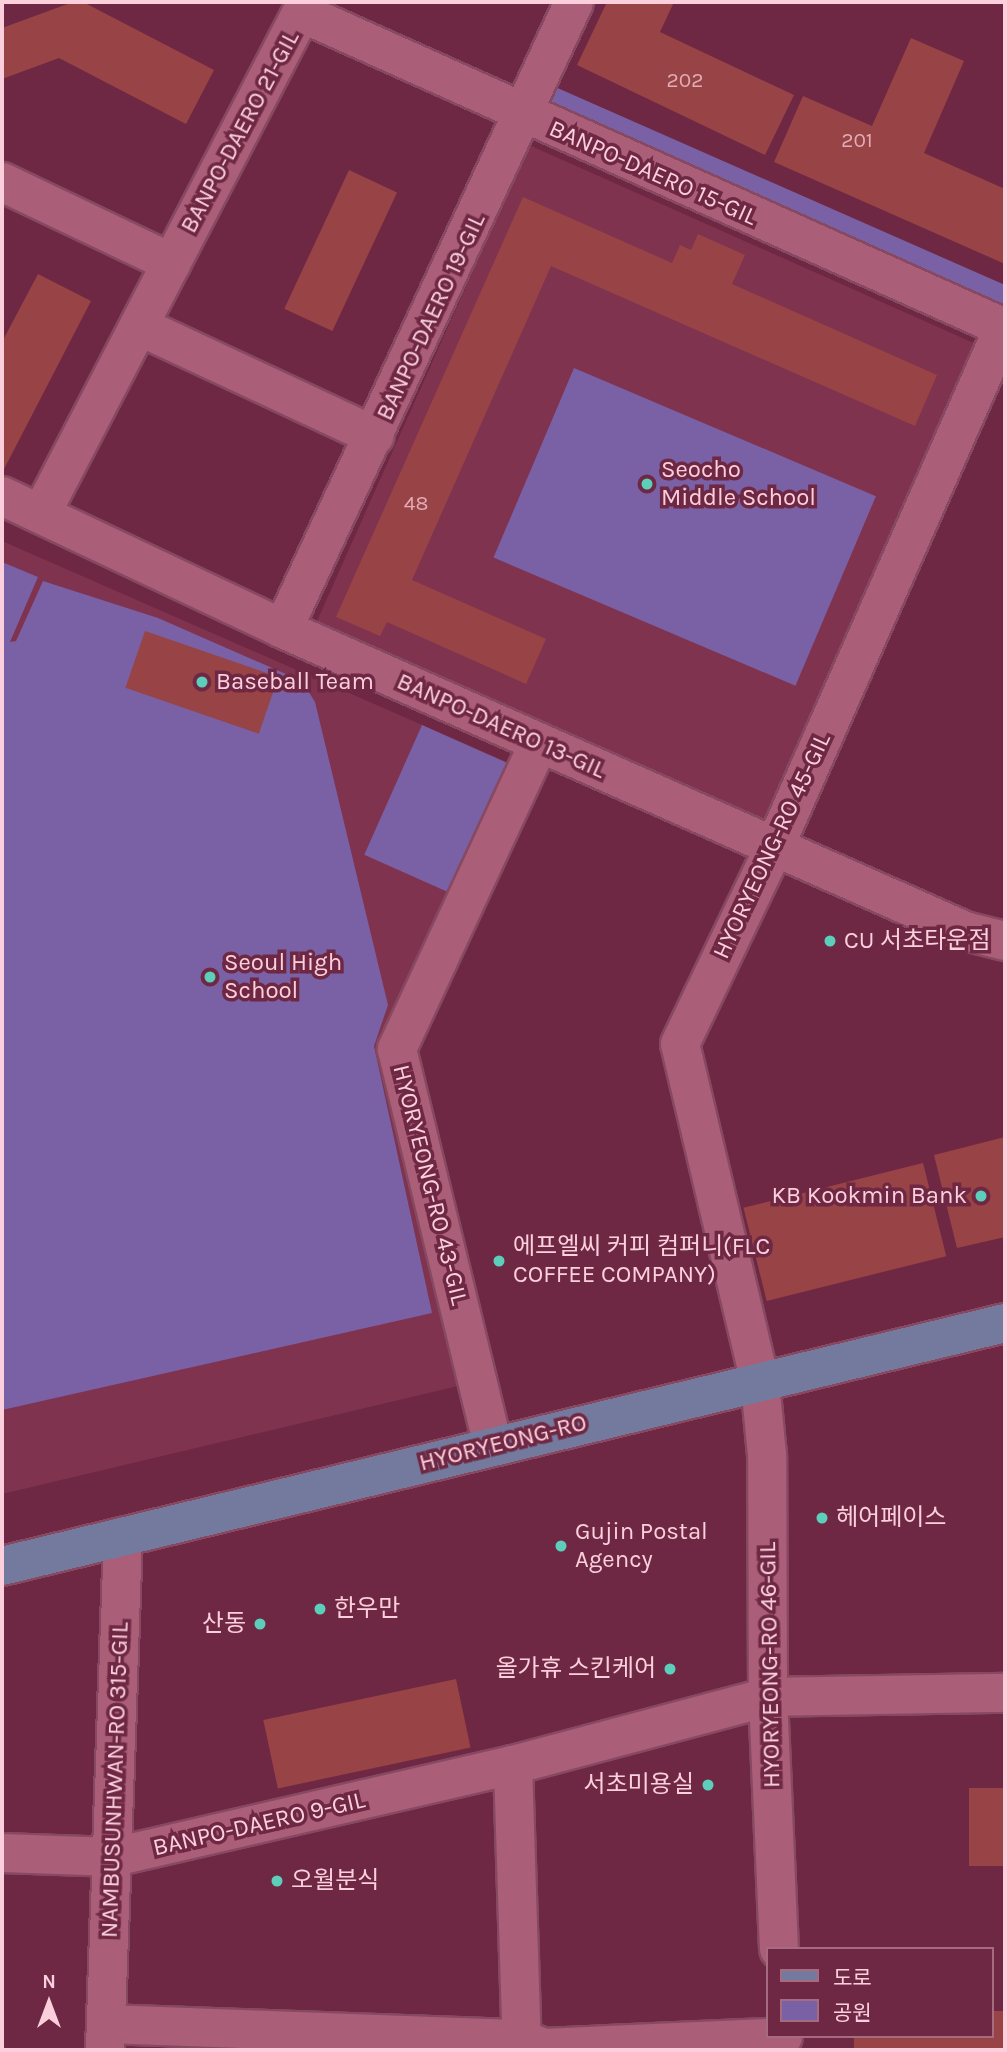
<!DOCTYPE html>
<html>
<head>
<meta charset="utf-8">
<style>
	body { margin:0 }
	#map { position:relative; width:1007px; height:2052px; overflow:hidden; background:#6f2843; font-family:Karla,"Noto Sans KR",sans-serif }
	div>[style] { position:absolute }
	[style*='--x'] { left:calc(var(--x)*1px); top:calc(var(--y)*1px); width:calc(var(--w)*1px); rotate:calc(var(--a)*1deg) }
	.built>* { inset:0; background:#7f334f; transform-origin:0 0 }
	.green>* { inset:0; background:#7a60a5; transform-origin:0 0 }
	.building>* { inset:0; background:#984346; transform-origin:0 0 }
	.roads { filter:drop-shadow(2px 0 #874962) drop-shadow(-2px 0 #874962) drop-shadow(0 2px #874962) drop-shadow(0 -2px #874962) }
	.minor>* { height:38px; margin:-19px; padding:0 19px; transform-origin:19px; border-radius:19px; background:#ab5e77 }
	.major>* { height:38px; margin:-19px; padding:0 19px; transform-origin:19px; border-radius:19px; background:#737a9e }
	.dots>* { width:19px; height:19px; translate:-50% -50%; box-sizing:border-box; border:4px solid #6f2843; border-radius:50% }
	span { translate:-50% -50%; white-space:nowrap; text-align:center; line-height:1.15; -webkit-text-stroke:7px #6f2843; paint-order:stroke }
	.number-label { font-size:21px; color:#e2acb6 }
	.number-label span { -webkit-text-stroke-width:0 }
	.street-label { font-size:24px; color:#fbcfdb }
	.poi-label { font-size:24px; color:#fbcfdb }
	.left { translate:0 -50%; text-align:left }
	.right { translate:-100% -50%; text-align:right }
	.frame { position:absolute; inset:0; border:4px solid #fbcfdb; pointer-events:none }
	.legend { position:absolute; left:766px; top:1947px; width:228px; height:91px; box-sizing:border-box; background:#6f2843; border:2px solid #a76b80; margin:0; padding:9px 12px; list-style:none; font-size:21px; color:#fbcfdb }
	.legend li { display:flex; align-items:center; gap:14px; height:35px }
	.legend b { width:35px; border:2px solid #a76b80 }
	.north { position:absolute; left:14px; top:1968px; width:70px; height:70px; -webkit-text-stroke:5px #6f2843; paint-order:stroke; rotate:0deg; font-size:19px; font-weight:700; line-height:28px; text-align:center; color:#fbcfdb }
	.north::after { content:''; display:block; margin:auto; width:24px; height:32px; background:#fbcfdb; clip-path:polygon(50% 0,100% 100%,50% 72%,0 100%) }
</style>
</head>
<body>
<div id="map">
	<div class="built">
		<div style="left:529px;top:145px;width:493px;height:521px;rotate:24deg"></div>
		<div style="clip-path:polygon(2px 541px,518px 767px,382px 1056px,458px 1386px,2px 1494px)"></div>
	</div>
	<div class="green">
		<div style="clip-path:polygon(553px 86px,1005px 285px,1005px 307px,543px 107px)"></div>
		<div style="left:574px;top:368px;width:328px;height:206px;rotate:23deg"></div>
		<div style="clip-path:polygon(2px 562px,38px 577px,10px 642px,16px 641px,43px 581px,158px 618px,302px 681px,315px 702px,388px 1005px,374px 1046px,432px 1313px,2px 1410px)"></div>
		<div style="left:422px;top:725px;width:105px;height:142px;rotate:24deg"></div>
	</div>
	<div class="building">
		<div style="clip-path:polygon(73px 2px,83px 2px,214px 70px,186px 124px,59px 58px,2px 79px,2px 28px)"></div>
		<div style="clip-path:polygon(607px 2px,674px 2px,660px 32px,794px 95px,765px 155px,577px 65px)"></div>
		<div style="clip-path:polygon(911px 38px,964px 61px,924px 153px,1005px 189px,1005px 264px,774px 162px,803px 96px,872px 126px)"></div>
		<div style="left:349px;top:170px;width:53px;height:153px;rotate:25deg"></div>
		<div style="clip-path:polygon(523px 197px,672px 263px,680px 245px,691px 250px,698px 234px,745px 255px,732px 284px,937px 375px,915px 426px,551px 266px,412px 580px,546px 639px,526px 684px,387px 622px,380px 636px,336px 617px)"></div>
		<div style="clip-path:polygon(38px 274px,91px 301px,2px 473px,2px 342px)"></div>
		<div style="left:145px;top:631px;width:141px;height:60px;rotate:19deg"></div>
		<div style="clip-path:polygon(1005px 1137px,1005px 1237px,957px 1248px,934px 1155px)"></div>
		<div style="left:923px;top:1163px;width:96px;height:185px;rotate:76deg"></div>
		<div style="left:456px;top:1679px;width:70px;height:197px;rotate:78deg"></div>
		<div style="left:1005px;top:1788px;width:78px;height:36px;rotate:90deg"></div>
		<div style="clip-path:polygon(991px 2011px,1005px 2011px,1005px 2050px,854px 2050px,854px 2036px,991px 2036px)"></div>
	</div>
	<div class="roads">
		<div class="minor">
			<div style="--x:302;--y:13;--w:770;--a:24.14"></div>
			<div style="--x:2;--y:182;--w:188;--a:25.5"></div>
			<div style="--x:139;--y:326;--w:260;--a:25"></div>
			<div style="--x:2;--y:496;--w:311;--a:25.3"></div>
			<div style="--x:283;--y:629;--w:746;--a:23.88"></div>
			<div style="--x:965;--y:931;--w:41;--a:14"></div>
			<div style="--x:41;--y:514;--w:577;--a:-62.55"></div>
			<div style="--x:283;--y:629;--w:691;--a:-65.1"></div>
			<div style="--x:493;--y:1446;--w:408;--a:-103.6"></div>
			<div style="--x:397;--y:1049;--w:337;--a:-65.1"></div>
			<div style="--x:513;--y:1765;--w:285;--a:88.2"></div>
			<div style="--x:2;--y:1853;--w:112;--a:2"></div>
			<div style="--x:114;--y:1857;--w:409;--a:-13"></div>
			<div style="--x:513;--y:1765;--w:264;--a:-14.9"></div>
			<div style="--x:768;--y:1697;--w:237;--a:-1"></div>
			<div style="--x:779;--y:1949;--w:252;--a:-92.5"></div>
			<div style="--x:768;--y:1697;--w:242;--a:-90.2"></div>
			<div style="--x:767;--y:1455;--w:73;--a:-95.5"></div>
			<div style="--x:760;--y:1382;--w:347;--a:-103.3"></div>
			<div style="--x:680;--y:1044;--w:220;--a:-64.4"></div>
			<div style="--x:775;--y:846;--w:565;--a:-66.2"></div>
			<div style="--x:106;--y:2024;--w:415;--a:2.1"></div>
			<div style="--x:521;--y:2039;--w:25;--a:21"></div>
			<div style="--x:544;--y:2048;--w:239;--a:-2.6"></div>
			<div style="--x:105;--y:2048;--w:511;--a:-87.98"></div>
		</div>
		<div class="major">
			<div style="--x:2;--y:1566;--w:1032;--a:-13.62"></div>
		</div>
	</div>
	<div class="dots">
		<div style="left:647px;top:484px;background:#5cceba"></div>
		<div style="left:202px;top:682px;background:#5cceba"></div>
		<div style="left:830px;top:941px;background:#5cceba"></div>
		<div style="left:210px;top:977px;background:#5cceba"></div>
		<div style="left:981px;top:1196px;background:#5cceba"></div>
		<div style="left:499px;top:1261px;background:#5cceba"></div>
		<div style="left:822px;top:1518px;background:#5cceba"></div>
		<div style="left:561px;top:1546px;background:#5cceba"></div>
		<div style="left:320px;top:1609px;background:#5cceba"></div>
		<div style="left:260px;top:1624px;background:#5cceba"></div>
		<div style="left:670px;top:1669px;background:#5cceba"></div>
		<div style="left:708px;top:1785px;background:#5cceba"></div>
		<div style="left:277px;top:1881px;background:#5cceba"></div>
	</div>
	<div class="number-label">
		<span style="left:685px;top:80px">202</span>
		<span style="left:857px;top:140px">201</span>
		<span style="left:416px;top:503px">48</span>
	</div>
	<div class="street-label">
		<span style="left:240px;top:132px;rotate:-62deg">BANPO-DAERO 21-GIL</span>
		<span style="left:653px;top:173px;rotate:24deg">BANPO-DAERO 15-GIL</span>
		<span style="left:431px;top:317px;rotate:-65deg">BANPO-DAERO 19-GIL</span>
		<span style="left:501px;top:726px;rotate:24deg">BANPO-DAERO 13-GIL</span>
		<span style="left:772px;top:846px;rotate:-65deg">HYORYEONG-RO 45-GIL</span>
		<span style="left:430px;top:1185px;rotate:76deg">HYORYEONG-RO 43-GIL</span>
		<span style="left:503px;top:1443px;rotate:-14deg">HYORYEONG-RO</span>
		<span style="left:770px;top:1665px;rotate:-91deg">HYORYEONG-RO 46-GIL</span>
		<span style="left:115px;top:1780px;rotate:-88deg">NAMBUSUNHWAN-RO 315-GIL</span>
		<span style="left:259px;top:1824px;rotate:-13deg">BANPO-DAERO 9-GIL</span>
	</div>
	<div class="poi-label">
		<span class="left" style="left:661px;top:484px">Seocho<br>Middle School</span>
		<span class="left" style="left:216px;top:682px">Baseball Team</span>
		<span class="left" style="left:844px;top:941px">CU 서초타운점</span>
		<span class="left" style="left:224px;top:977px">Seoul High<br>School</span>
		<span class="right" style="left:967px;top:1196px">KB Kookmin Bank</span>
		<span class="left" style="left:513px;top:1261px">에프엘씨 커피 컴퍼니(FLC<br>COFFEE COMPANY)</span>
		<span class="left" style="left:836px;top:1518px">헤어페이스</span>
		<span class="left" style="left:575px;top:1546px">Gujin Postal<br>Agency</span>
		<span class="left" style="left:334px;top:1609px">한우만</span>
		<span class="right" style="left:246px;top:1624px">산동</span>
		<span class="right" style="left:656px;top:1669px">올가휴 스킨케어</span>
		<span class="right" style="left:694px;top:1785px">서초미용실</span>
		<span class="left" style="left:291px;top:1881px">오월분식</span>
	</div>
	<div class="frame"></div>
	<ul class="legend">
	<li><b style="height:9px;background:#737a9e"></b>도로</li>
	<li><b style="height:19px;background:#7a60a5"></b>공원</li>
	</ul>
	<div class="north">N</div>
</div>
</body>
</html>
